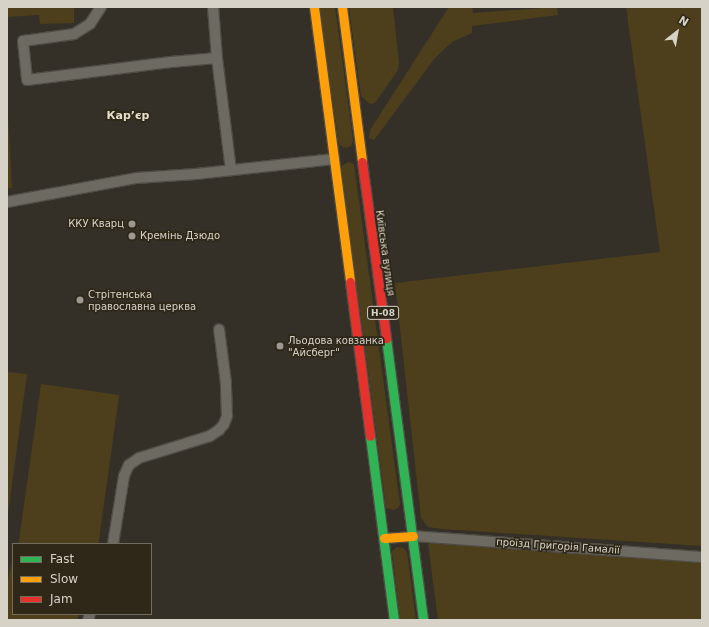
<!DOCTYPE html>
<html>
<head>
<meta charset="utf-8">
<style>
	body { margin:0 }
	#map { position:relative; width:709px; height:627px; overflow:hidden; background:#343027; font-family:"DejaVu Sans",sans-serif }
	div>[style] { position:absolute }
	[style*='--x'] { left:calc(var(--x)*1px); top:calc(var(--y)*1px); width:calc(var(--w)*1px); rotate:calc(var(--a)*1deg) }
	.green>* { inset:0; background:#4d3f1c; transform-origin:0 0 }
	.roads { filter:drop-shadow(1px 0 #4f4c45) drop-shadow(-1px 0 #4f4c45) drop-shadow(0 1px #4f4c45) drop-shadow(0 -1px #4f4c45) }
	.street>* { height:10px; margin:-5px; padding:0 5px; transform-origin:5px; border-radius:5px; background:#6d6a62 }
	.fast>* { height:9px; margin:-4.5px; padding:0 4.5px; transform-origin:4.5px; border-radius:4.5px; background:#30b455 }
	.slow>* { height:9px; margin:-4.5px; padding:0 4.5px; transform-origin:4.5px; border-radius:4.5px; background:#ff9f0a }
	.jam>* { height:9px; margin:-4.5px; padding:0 4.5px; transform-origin:4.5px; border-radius:4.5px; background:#e5322d }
	.dots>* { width:11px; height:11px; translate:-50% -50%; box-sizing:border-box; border:2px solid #2f2819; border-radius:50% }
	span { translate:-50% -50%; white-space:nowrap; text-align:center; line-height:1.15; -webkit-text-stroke:3.5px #2f2819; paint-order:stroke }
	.shield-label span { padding:1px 3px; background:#2f2819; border:1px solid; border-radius:3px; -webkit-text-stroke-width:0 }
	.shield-label { font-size:9px; color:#d6d2c8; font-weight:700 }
	.poi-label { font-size:10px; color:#d6d2c8 }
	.right { translate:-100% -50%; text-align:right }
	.left { translate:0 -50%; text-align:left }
	.street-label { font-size:10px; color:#d6d2c8 }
	.neighbourhood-label { font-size:11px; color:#e6deca; font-weight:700 }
	.frame { position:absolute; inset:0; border:8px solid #d6d2c8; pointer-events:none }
	.legend { position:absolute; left:12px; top:543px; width:140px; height:72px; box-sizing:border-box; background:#2f2819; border:1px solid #726c5f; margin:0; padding:5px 7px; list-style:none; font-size:12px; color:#d6d2c8 }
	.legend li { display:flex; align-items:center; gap:8px; height:20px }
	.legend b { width:20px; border:1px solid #726c5f }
	.north { position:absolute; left:657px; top:12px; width:40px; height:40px; -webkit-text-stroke:3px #2f2819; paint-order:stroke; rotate:31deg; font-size:11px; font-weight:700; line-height:16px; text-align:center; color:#d6d2c8 }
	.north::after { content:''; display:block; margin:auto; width:14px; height:18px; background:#d6d2c8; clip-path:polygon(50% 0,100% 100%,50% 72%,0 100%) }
</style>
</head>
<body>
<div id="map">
	<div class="green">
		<div style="clip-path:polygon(7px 7px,74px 7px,74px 23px,40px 24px,39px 15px,7px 17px)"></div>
		<div style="clip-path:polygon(319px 7px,335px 7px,353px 141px,351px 146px,346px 148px,339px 145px)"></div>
		<div style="clip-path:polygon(349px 7px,393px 7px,399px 63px,398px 70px,375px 103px,370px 104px,361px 96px)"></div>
		<div style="clip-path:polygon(449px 7px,472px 7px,473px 13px,557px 7px,558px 15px,472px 26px,472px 33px,452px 42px,435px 58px,374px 140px,369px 138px,370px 130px)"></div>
		<div style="clip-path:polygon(626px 7px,702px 7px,702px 546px,442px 529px,428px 527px,421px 518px,395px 283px,660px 252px)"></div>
		<div style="clip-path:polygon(7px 96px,12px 188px,7px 188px)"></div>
		<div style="clip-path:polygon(349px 162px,354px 164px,400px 504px,398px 508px,394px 510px,386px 508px,341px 166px)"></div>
		<div style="clip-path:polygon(7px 372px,27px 374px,7px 521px)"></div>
		<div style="left:41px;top:384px;width:79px;height:162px;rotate:8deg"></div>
		<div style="clip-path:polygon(428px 543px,702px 563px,702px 620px,438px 620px)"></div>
		<div style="clip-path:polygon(397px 547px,403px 548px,407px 552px,416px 620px,400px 620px,392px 551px)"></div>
		<div style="clip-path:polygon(13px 556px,13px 614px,79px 614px,77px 620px,7px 620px,7px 585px)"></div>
	</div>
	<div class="roads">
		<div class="street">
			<div style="--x:101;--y:7;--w:20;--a:123"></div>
			<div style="--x:90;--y:24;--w:19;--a:148"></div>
			<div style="--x:74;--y:34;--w:51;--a:172.2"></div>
			<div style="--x:23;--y:41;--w:39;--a:84"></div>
			<div style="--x:27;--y:80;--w:145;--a:-7.1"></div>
			<div style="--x:171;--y:62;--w:46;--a:-5"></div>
			<div style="--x:217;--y:58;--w:113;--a:82.9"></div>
			<div style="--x:213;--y:7;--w:51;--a:85.5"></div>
			<div style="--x:7;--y:202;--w:131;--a:-10.5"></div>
			<div style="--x:136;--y:178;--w:60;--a:-3.8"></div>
			<div style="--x:196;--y:174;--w:139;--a:-6.2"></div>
			<div style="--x:413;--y:536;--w:290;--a:4.2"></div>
			<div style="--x:113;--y:544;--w:69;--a:-80.8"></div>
			<div style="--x:124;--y:476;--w:12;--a:-66"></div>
			<div style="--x:129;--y:465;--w:12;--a:-35"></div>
			<div style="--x:139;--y:458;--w:74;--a:-17.2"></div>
			<div style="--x:210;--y:436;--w:11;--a:-34"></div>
			<div style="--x:219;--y:430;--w:8;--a:-50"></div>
			<div style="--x:224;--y:424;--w:9;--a:-69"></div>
			<div style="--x:227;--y:416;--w:33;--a:-92"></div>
			<div style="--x:226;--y:383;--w:54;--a:-97.4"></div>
			<div style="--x:88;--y:620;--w:6;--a:-72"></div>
		</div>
		<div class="fast">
			<div style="--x:386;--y:338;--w:284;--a:82.5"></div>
			<div style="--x:370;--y:436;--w:186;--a:82.6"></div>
		</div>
		<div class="slow">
			<div style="--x:314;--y:7;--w:277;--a:82.5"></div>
			<div style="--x:342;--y:7;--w:156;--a:82.6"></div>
			<div style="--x:384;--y:538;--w:29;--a:-4"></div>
		</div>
		<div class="jam">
			<div style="--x:362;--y:162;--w:178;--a:82.2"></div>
			<div style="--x:350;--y:282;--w:155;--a:82.6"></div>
		</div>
	</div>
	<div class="dots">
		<div style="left:132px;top:224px;background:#9d9990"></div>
		<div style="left:132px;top:236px;background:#9d9990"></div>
		<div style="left:80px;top:300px;background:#9d9990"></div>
		<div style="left:280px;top:346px;background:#9d9990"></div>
	</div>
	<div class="shield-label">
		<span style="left:383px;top:313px">Н-08</span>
	</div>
	<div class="poi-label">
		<span class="right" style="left:124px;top:224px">ККУ Кварц</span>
		<span class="left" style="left:140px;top:236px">Кремінь Дзюдо</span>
		<span class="left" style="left:88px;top:300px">Стрітенська<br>православна церква</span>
		<span class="left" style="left:288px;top:346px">Льодова ковзанка<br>"Айсберг"</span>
	</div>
	<div class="street-label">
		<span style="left:385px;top:253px;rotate:82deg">Київська вулиця</span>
		<span style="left:558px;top:546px;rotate:4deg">проїзд Григорія Гамалії</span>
	</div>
	<div class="neighbourhood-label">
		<span style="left:128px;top:116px">Кар’єр</span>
	</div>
	<div class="frame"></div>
	<ul class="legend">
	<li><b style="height:5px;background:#30b455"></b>Fast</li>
	<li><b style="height:5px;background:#ff9f0a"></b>Slow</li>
	<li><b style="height:5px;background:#e5322d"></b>Jam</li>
	</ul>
	<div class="north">N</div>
</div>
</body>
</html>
